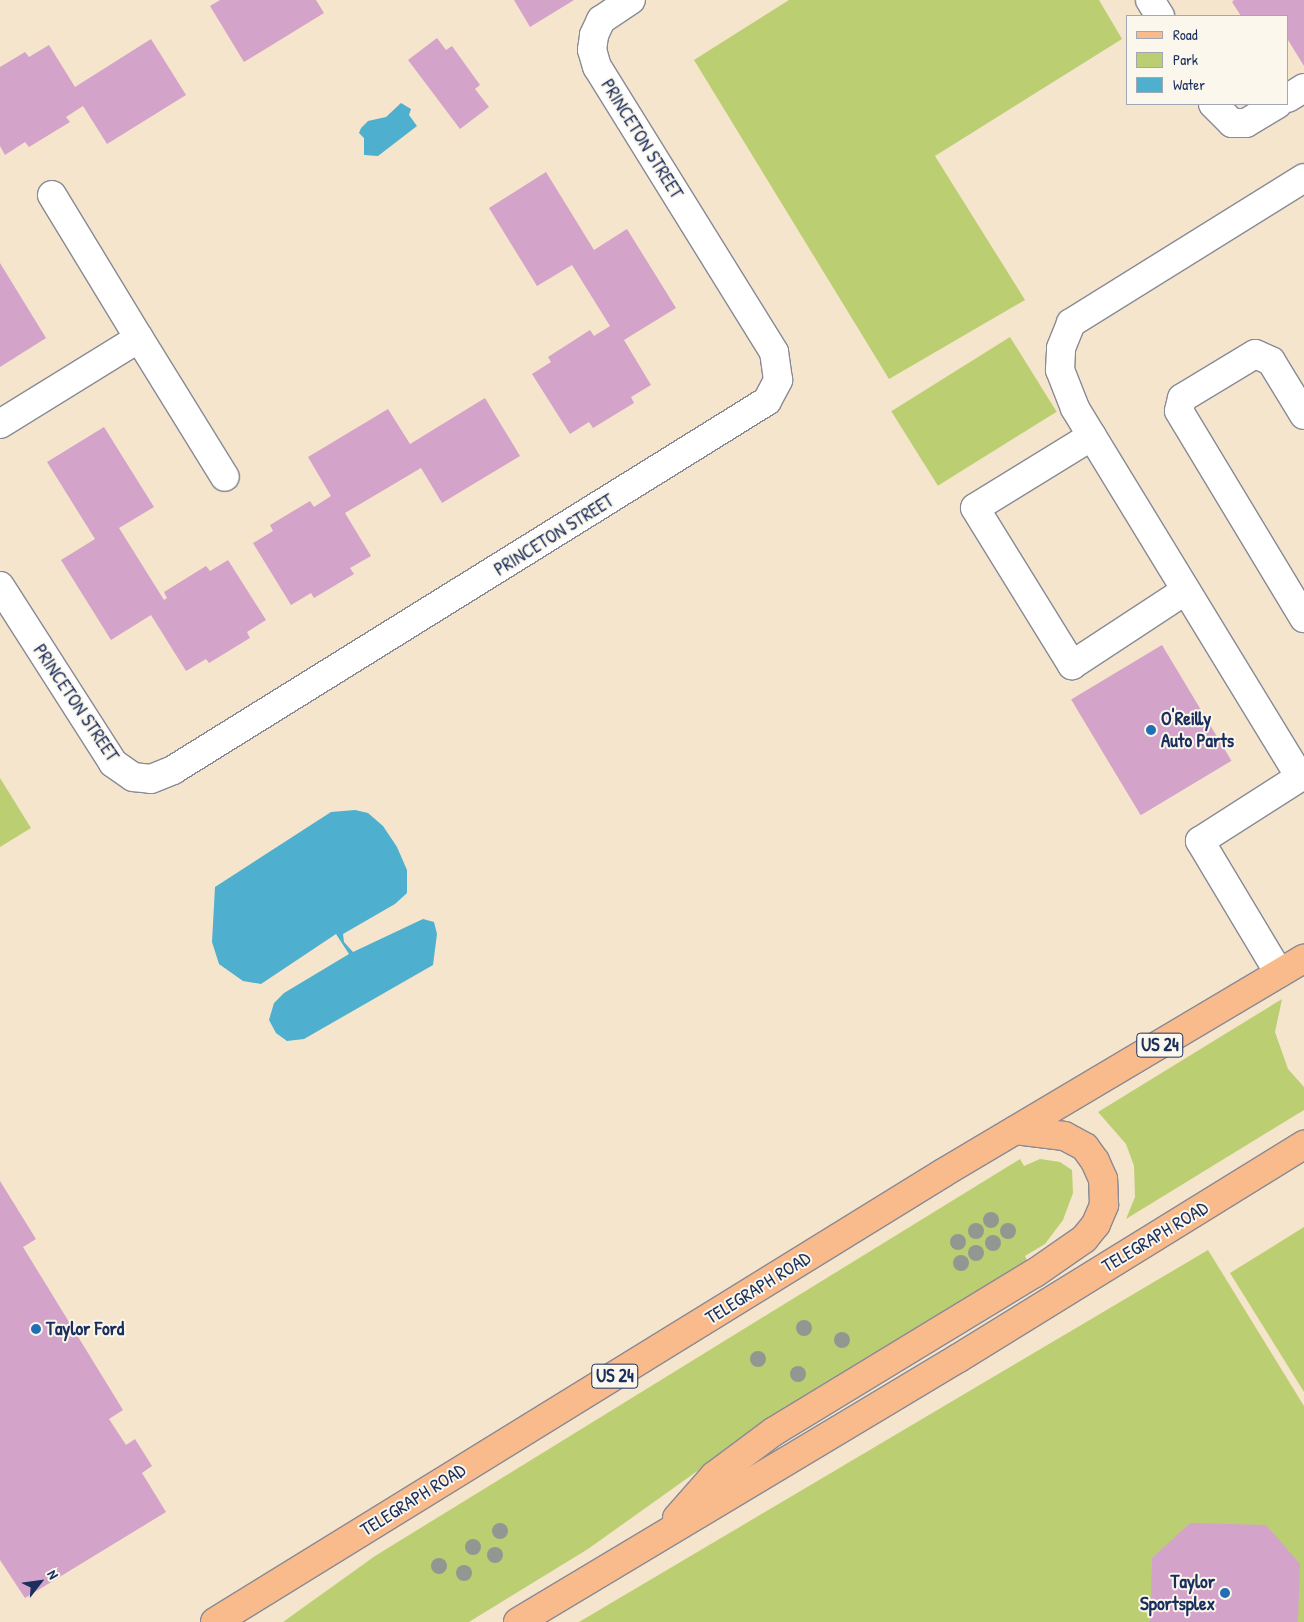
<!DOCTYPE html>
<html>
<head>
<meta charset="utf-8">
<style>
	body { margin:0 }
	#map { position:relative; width:1304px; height:1622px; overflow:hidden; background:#f5e5cc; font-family:"Patrick Hand",sans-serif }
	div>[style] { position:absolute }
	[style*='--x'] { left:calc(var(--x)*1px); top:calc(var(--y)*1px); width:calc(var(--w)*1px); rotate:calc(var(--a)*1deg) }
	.green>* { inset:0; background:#bbcf72; transform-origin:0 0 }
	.water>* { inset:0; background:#4fafce }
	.building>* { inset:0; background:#d4a3c9; transform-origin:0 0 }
	.roads { filter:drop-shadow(1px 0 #888a95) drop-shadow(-1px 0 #888a95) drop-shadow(0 1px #888a95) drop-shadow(0 -1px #888a95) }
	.minor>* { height:28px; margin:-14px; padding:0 14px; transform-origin:14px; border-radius:14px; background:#fff }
	.major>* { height:28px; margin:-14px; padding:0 14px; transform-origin:14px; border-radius:14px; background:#fabb8c }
	.trees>* { width:16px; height:16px; margin:-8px; border-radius:50%; background:#939792 }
	.dots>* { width:14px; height:14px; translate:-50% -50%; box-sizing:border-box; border:2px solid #fbf7ec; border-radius:50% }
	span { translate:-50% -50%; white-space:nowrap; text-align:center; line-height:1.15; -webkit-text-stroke:4px #fbf7ec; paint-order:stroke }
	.shield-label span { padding:1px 4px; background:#fbf7ec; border:1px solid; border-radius:4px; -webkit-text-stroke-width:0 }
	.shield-label { font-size:18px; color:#1b2f5e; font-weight:700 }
	.street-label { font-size:19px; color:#1b2f5e }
	.poi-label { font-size:19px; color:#1b2f5e; font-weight:700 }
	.left { translate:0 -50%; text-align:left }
	.right { translate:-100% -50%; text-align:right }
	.legend { position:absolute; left:1126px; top:15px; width:162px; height:90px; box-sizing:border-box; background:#fbf7ec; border:1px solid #a1a7b3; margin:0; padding:6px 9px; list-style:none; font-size:15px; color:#1b2f5e }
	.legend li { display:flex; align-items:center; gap:10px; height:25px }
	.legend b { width:25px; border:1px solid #a1a7b3 }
	.north { position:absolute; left:15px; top:1557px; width:50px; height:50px; -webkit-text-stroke:4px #fbf7ec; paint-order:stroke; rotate:60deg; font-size:14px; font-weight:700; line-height:20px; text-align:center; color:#1b2f5e }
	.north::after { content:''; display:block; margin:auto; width:18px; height:22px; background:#1b2f5e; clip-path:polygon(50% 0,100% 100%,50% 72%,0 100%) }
</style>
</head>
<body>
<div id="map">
	<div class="green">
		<div style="clip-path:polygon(789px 0,1099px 0,1122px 39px,935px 156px,1025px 300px,889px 379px,694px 60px)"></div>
		<div style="left:1010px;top:337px;width:88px;height:140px;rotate:58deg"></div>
		<div style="clip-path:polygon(0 778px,31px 828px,0 847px)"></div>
		<div style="clip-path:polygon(1282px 999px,1275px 1032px,1288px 1069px,1304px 1087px,1304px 1110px,1126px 1219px,1135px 1197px,1134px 1166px,1126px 1144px,1098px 1112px)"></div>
		<div style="clip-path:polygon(1020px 1159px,1024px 1166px,1040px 1159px,1060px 1162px,1072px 1170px,1073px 1193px,1063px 1220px,1045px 1244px,1025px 1256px,1028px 1263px,766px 1422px,588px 1549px,469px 1622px,283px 1622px,375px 1556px)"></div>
		<div style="clip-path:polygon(1304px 1227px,1304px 1392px,1230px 1273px)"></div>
		<div style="clip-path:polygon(1208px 1250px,1304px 1406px,1304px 1622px,579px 1622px)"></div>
	</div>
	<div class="water">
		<div style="clip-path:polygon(401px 103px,411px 109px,409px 115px,417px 126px,378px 156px,364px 155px,364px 138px,359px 133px,361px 128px,368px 121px,386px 117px)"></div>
		<div style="clip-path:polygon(355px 810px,368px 813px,383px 826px,397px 847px,407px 870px,407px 893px,395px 904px,343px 934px,344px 942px,353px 952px,423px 919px,434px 922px,437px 934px,433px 965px,304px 1039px,287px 1041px,276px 1033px,269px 1020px,274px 1003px,284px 993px,349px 954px,336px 934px,261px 984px,243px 981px,219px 964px,212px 942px,215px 887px,331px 812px)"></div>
	</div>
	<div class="building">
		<div style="clip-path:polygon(220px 0,316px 0,324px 13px,244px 62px,210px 6px)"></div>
		<div style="clip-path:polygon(514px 0,574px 0,530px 27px)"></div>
		<div style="clip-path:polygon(1234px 0,1304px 0,1304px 66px,1288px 40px,1288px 16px,1241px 16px,1232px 2px)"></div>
		<div style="clip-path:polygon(437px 38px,446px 50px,452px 46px,480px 85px,475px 89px,489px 107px,460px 129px,408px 60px)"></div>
		<div style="clip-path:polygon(151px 39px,186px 95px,107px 144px,83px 106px,66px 117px,70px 122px,29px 147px,25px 142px,5px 155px,0 146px,0 67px,25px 52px,29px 57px,49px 45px,75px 87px)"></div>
		<div style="clip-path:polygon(546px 172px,594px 250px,627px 229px,676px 308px,624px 340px,651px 385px,631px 397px,634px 403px,593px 428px,589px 422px,570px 434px,532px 374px,551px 362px,548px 357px,590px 330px,594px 336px,610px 326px,572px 265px,537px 286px,489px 208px)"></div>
		<div style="clip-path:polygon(0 263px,46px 338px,0 367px)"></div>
		<div style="clip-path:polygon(485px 398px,520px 456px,442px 503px,421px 468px,345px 513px,371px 556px,350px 568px,354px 574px,314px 598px,311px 593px,291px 605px,253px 543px,273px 531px,270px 525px,310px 501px,314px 507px,331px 496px,308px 457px,388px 409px,410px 444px)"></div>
		<div style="clip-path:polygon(104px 427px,154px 507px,119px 528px,164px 600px,167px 598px,164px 592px,206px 566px,210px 571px,228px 560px,266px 620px,247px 632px,250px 638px,209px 663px,206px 659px,186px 671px,151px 615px,111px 640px,61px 560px,95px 539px,47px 462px)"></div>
		<div style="left:1162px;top:645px;width:135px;height:106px;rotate:59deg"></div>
		<div style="clip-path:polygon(0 1181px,36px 1239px,23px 1247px,123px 1410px,109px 1419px,126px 1445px,135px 1439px,152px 1466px,142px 1473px,166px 1512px,25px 1598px,0 1560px)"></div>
		<div style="clip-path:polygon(1190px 1523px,1266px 1525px,1300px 1564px,1298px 1622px,1150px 1622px,1152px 1558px)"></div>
	</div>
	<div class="roads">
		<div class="minor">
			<div style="--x:1150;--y:0;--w:19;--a:58"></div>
			<div style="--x:1288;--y:98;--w:19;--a:-32"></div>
			<div style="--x:1213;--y:104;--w:27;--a:45"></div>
			<div style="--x:1232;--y:123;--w:14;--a:0"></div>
			<div style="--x:1246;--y:123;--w:37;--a:-31"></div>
			<div style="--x:52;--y:195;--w:167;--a:58.7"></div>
			<div style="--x:1304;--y:415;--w:63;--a:-121.4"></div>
			<div style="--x:1271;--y:361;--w:17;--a:-156"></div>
			<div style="--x:1255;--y:354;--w:85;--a:148.9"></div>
			<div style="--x:1182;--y:398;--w:13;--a:103"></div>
			<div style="--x:1179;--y:411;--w:242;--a:58.9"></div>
			<div style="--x:0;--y:424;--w:163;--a:-31.7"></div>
			<div style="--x:139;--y:338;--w:163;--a:58.3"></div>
			<div style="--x:1092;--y:436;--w:137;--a:148.4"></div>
			<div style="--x:975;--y:508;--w:185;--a:58.3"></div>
			<div style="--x:1072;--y:665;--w:136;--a:-33.3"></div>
			<div style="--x:0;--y:586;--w:210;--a:57.4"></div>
			<div style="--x:113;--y:763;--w:24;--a:35"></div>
			<div style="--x:133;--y:777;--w:18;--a:6"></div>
			<div style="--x:151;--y:779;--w:24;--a:-22"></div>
			<div style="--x:173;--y:770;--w:699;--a:-31.85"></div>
			<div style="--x:767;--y:401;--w:24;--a:-62"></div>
			<div style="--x:778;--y:380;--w:28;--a:-98"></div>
			<div style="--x:774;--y:352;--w:335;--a:-121.8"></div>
			<div style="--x:597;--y:67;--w:18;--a:-106"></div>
			<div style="--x:592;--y:50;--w:15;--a:-82"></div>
			<div style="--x:594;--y:35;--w:17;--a:-65"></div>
			<div style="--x:601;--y:20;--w:36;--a:-34"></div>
			<div style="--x:1279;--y:973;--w:154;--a:-120.9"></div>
			<div style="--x:1200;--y:841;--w:119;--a:-32.6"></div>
			<div style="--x:1300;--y:777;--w:432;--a:-121.4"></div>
			<div style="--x:1075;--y:408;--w:41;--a:-111.5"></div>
			<div style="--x:1060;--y:370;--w:22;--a:-87"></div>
			<div style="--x:1061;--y:348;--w:27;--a:-68"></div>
			<div style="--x:1071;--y:323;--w:274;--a:-31.9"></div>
		</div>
		<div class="major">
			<div style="--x:677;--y:1518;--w:56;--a:-48.6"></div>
			<div style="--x:714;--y:1476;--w:74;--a:-36.7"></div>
			<div style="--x:773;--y:1432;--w:306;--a:-31.3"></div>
			<div style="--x:1035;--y:1273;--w:60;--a:-34.8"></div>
			<div style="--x:1084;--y:1239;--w:19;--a:-51"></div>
			<div style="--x:1096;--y:1224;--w:21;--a:-67"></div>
			<div style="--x:1104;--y:1205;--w:26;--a:-92"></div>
			<div style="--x:1103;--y:1179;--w:20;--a:-114"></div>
			<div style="--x:1095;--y:1161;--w:17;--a:-126"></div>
			<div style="--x:1085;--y:1147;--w:24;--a:-152"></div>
			<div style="--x:1064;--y:1136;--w:49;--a:-173"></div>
			<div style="--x:215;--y:1622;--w:855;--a:-31.66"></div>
			<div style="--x:943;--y:1173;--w:420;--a:-30.7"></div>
			<div style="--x:518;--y:1622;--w:512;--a:-30.93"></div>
			<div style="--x:957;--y:1359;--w:408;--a:-31.7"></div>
		</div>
	</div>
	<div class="trees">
		<div style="left:991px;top:1220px"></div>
		<div style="left:976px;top:1231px"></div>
		<div style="left:1008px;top:1231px"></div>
		<div style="left:958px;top:1242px"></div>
		<div style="left:993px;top:1243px"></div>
		<div style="left:976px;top:1253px"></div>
		<div style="left:961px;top:1263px"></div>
		<div style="left:804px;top:1328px"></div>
		<div style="left:842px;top:1340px"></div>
		<div style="left:758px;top:1359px"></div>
		<div style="left:798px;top:1374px"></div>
		<div style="left:500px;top:1531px"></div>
		<div style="left:473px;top:1547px"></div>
		<div style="left:495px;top:1555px"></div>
		<div style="left:439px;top:1566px"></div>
		<div style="left:464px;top:1573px"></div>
	</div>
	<div class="dots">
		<div style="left:1151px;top:730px;background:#1f6fb2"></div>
		<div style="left:36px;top:1329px;background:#1f6fb2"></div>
		<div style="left:1225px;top:1593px;background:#1f6fb2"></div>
	</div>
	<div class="shield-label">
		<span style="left:1160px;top:1045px">US 24</span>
		<span style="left:615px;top:1376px">US 24</span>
	</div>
	<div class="street-label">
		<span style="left:642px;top:139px;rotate:58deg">PRINCETON STREET</span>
		<span style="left:554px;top:535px;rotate:-32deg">PRINCETON STREET</span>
		<span style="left:76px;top:703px;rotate:56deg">PRINCETON STREET</span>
		<span style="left:1155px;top:1237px;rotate:-31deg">TELEGRAPH ROAD</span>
		<span style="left:758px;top:1288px;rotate:-32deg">TELEGRAPH ROAD</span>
		<span style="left:413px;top:1500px;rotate:-32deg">TELEGRAPH ROAD</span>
	</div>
	<div class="poi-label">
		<span class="left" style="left:1161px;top:730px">O'Reilly<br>Auto Parts</span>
		<span class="left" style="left:46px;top:1329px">Taylor Ford</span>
		<span class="right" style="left:1215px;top:1593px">Taylor<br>Sportsplex</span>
	</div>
	<ul class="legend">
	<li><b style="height:6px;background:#fabb8c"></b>Road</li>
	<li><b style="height:14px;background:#bbcf72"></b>Park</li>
	<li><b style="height:14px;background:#4fafce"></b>Water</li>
	</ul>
	<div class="north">N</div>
</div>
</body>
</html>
